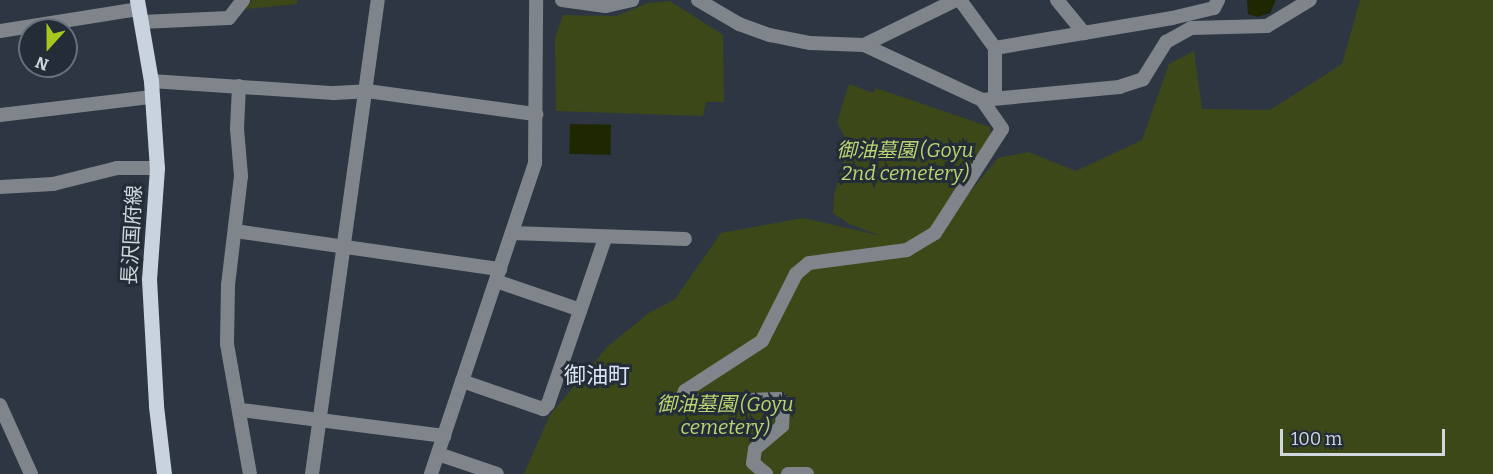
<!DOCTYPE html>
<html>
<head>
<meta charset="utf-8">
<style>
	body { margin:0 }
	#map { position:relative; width:1493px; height:474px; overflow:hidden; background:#2d3642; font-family:Bitter,"Noto Sans JP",serif }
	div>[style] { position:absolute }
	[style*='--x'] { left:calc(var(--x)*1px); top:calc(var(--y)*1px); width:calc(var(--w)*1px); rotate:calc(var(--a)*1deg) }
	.green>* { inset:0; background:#3d4819 }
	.water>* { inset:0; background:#1f2701; transform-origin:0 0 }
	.minor>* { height:14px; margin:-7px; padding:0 7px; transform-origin:7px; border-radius:7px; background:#80858b }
	.major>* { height:15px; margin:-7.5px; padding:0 7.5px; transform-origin:7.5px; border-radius:7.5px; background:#c9d3e0 }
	span { translate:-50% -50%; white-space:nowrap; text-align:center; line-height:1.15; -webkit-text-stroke:6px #242c38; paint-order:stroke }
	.park-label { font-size:20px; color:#bbd570; font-style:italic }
	.street-label { font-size:20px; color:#d1d7df }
	.quarter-label { font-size:22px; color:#d9e4f4 }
	.north { position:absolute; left:18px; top:18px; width:60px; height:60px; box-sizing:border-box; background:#242c38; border:2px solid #69707b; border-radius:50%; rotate:201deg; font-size:16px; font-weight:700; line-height:24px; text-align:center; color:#d1d7df }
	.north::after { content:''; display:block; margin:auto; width:21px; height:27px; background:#a8c71e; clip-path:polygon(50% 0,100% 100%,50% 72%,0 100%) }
	.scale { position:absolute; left:1280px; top:429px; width:165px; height:27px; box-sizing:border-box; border:3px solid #d1d7df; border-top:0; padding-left:8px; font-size:18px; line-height:21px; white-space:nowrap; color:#d1d7df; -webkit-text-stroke:4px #242c38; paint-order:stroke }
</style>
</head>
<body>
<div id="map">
	<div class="green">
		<div style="clip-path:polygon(252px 0,297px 0,297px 4px,245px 9px)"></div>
		<div style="clip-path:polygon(1360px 0,1493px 0,1493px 474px,524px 474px,550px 415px,608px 346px,649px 313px,675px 299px,721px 233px,803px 218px,882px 236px,849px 224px,833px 213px,834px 195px,849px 146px,837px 122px,849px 84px,873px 93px,876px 88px,990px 127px,991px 138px,925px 246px,998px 158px,1028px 152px,1076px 171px,1142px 140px,1169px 64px,1194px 51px,1202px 109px,1270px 110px,1342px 64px)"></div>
		<div style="clip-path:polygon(670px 1px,723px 35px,724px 102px,706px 102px,703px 116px,556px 111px,555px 38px,563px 15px,616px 16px,648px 3px)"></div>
	</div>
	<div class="water">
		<div style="clip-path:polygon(1247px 0,1276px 0,1270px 13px,1258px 17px,1248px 14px)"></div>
		<div style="left:570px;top:124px;width:41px;height:30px;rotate:1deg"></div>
	</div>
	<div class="minor">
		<div style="--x:562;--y:0;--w:44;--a:7.8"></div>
		<div style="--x:606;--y:6;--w:27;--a:-13"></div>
		<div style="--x:698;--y:0;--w:48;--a:30.3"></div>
		<div style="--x:739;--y:24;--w:33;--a:20"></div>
		<div style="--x:770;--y:35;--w:41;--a:11.3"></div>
		<div style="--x:810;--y:43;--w:54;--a:2.1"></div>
		<div style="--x:864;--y:45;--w:130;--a:25"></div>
		<div style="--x:982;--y:100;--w:35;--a:55"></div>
		<div style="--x:1002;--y:129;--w:124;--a:122.8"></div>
		<div style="--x:935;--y:233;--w:33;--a:149"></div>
		<div style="--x:907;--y:250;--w:99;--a:172.4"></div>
		<div style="--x:809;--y:263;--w:17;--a:140"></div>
		<div style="--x:796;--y:274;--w:75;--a:116.9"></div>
		<div style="--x:762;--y:341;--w:92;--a:147"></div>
		<div style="--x:685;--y:391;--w:5;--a:112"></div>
		<div style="--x:683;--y:396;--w:10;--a:37"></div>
		<div style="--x:691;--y:402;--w:88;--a:-2"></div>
		<div style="--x:779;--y:399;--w:5;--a:37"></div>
		<div style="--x:783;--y:402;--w:24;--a:92"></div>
		<div style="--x:782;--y:426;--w:35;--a:140"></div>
		<div style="--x:755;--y:449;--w:14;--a:98"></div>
		<div style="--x:753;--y:463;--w:17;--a:40"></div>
		<div style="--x:960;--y:0;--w:59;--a:53.9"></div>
		<div style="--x:995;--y:48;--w:180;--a:-9.6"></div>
		<div style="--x:1172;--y:18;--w:43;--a:-13.4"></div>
		<div style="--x:1214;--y:8;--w:9;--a:-63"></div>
		<div style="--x:1057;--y:0;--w:43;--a:50.7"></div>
		<div style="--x:141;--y:22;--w:88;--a:-2.6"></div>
		<div style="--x:229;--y:18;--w:23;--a:-52"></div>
		<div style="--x:0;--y:31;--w:141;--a:-9"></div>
		<div style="--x:864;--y:45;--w:102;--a:-26.1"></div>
		<div style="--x:995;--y:48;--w:50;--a:90"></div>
		<div style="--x:151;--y:81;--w:183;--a:3.8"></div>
		<div style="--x:334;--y:93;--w:33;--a:-3"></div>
		<div style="--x:367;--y:91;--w:171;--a:7.8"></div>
		<div style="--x:239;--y:86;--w:43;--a:92.7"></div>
		<div style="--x:237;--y:129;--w:47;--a:85.1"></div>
		<div style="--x:241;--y:176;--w:110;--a:96.8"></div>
		<div style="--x:228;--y:285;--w:59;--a:91"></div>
		<div style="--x:227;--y:344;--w:132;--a:80"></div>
		<div style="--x:982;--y:100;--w:138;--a:-5.4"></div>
		<div style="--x:1119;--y:87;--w:25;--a:-18"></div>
		<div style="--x:1143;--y:79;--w:44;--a:-58.1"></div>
		<div style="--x:1166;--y:42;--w:29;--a:-29"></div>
		<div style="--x:1191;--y:28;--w:76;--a:-1.5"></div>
		<div style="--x:1267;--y:26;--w:50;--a:-31.2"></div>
		<div style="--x:0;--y:115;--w:153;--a:-6.8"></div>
		<div style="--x:0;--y:187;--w:53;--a:-3.2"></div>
		<div style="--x:53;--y:184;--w:66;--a:-14"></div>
		<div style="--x:117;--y:168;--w:40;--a:0"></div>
		<div style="--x:235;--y:231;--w:268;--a:8.2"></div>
		<div style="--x:512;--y:233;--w:173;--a:2"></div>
		<div style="--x:496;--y:281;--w:89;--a:19"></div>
		<div style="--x:462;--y:381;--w:86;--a:19.1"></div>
		<div style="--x:543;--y:409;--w:7;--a:-45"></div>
		<div style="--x:548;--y:404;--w:176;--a:-71"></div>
		<div style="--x:0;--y:405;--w:76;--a:65.8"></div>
		<div style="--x:241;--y:410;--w:205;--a:7.3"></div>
		<div style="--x:438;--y:454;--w:62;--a:18.7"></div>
		<div style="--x:312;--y:474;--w:479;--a:-82.1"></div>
		<div style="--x:431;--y:474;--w:328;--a:-71.5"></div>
		<div style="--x:535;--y:163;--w:163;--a:-89.6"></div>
		<div style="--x:788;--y:474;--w:19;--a:0"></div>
	</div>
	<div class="major">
		<div style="--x:137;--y:0;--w:82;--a:80.2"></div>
		<div style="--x:151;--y:81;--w:87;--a:86.1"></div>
		<div style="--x:157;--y:168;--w:111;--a:94.1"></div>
		<div style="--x:149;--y:279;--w:127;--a:86.8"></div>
		<div style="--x:156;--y:406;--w:68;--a:83.3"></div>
	</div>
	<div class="park-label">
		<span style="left:905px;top:162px">御油墓園 (Goyu<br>2nd cemetery)</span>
		<span style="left:725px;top:416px">御油墓園 (Goyu<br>cemetery)</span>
	</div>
	<div class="street-label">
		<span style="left:132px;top:235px;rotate:-87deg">長沢国府線</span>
	</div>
	<div class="quarter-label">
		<span style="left:597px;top:376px">御油町</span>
	</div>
	<div class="north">N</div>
	<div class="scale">100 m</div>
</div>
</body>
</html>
